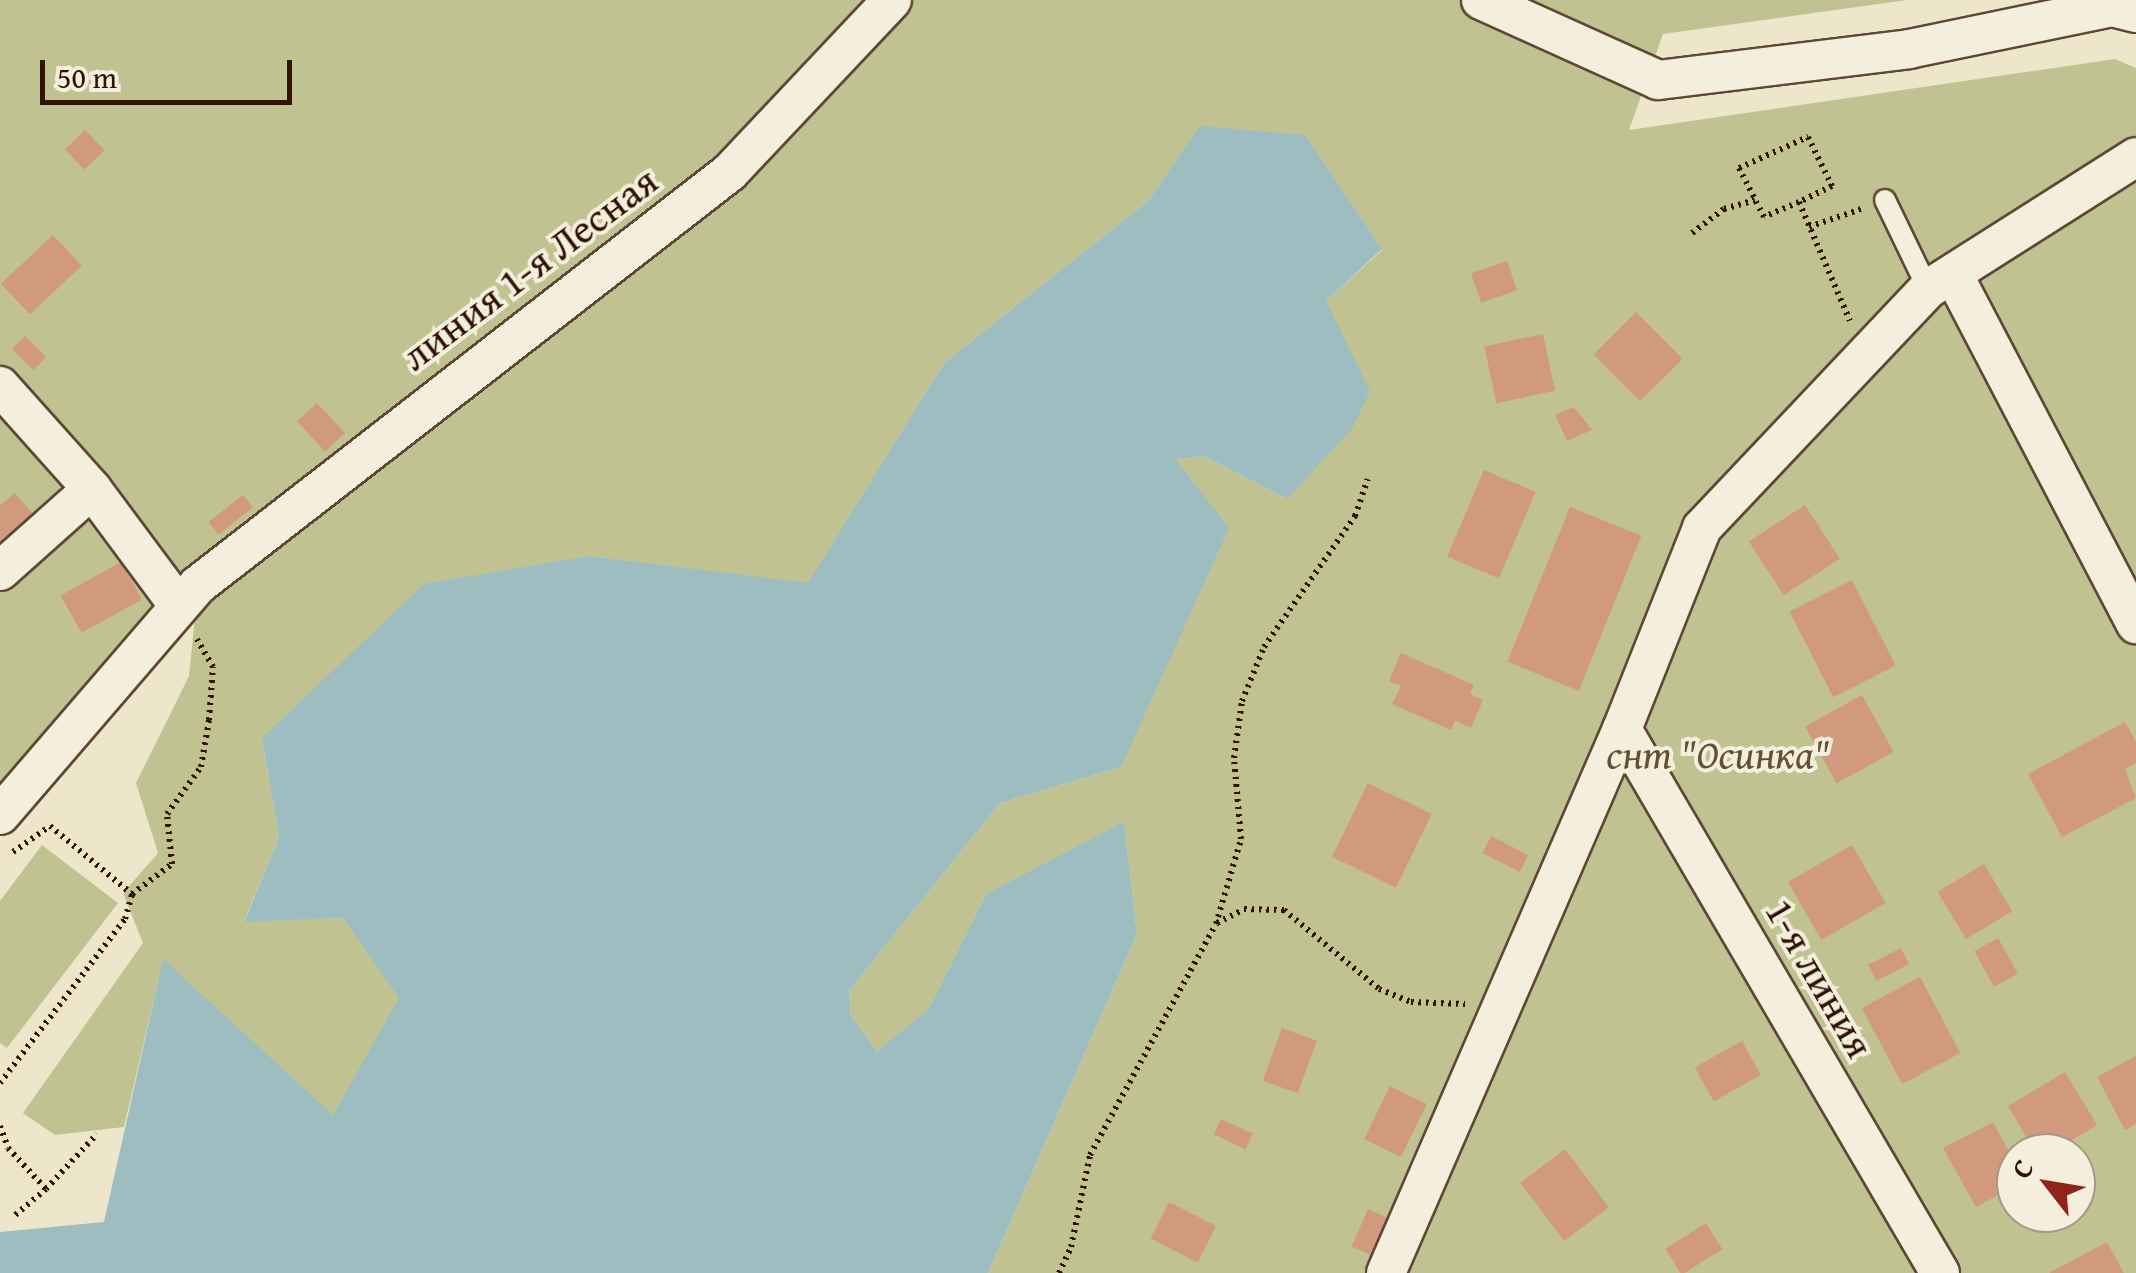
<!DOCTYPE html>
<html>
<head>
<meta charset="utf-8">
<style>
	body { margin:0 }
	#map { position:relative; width:2136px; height:1273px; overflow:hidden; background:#eee6ca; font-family:"Gentium Book Plus",serif }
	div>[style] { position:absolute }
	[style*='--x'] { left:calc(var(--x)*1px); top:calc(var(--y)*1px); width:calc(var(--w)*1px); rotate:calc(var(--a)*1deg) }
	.green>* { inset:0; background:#c0c391 }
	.water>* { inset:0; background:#9ebdc0 }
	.building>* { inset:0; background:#d1997d; transform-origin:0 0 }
	.path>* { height:6px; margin-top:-3px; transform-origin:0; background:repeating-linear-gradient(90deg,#311203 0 2.5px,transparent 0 7.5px) }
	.roads { filter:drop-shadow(2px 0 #604735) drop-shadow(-2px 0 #604735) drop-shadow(0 2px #604735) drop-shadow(0 -2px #604735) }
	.service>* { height:20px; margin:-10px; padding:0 10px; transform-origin:10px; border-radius:10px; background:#f4efdd }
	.minor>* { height:38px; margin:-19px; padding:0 19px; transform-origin:19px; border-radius:19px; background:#f4efdd }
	span { translate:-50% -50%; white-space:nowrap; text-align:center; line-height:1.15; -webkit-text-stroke:8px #f4efdd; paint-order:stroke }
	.street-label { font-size:40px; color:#311203 }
	.park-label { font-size:40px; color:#635035; font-style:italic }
	.north { position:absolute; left:1996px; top:1133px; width:100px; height:100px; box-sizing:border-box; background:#f4efdd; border:2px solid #a69786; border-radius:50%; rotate:301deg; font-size:28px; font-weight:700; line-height:40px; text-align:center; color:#311203 }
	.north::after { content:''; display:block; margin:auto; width:35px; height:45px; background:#8f2418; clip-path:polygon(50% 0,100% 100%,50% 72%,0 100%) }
	.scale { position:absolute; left:40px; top:60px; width:252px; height:45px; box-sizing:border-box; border:5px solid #311203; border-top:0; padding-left:12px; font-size:30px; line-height:35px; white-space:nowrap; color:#311203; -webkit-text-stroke:8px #f4efdd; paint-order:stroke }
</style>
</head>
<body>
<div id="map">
	<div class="green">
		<div style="clip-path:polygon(evenodd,0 0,1907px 0,1663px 34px,1629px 130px,2115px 59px,2136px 68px,2136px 1273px,988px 1273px,1137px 934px,1124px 823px,986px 894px,929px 1010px,877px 1051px,851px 1016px,849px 991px,1000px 803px,1121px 767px,1175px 460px,1204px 456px,1287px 499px,1326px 301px,1382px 250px,1201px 126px,1148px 201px,944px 363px,808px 584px,590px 556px,262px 738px,279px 838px,244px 921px,343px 918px,400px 998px,333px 1116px,163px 960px,124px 1127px,55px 1135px,23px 1113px,143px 943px,123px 893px,158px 853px,136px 783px,189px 676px,198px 587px,0 816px,0 0,2016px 1153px,2076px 1153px,2076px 1213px,2016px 1213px,2016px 1153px)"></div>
		<div style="clip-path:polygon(42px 845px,118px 903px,7px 1048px,0 1043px,0 901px)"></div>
	</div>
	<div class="water">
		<div style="clip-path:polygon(1200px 126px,1305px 135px,1382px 249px,1326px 301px,1370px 391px,1352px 429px,1287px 499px,1204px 456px,1176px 460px,1229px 528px,1121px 767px,1000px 803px,849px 991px,851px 1016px,877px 1051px,929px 1009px,986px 894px,1124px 822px,1137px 934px,988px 1273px,0 1273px,0 1232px,104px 1222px,163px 959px,333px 1115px,399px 998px,343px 918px,244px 922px,279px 838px,262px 738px,424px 584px,590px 556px,808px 583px,944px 363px,1148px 201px)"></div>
	</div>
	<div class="building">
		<div style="left:85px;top:130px;width:28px;height:28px;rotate:46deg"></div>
		<div style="left:53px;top:235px;width:42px;height:71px;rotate:47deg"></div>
		<div style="left:1507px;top:261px;width:31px;height:38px;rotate:71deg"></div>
		<div style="left:1636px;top:312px;width:66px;height:60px;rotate:45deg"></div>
		<div style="left:1543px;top:334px;width:58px;height:60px;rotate:78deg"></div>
		<div style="left:25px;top:336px;width:30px;height:18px;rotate:45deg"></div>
		<div style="left:317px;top:403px;width:41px;height:27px;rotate:47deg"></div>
		<div style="clip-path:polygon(1574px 407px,1592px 430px,1567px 441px,1555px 415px)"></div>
		<div style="left:1484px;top:470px;width:56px;height:94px;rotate:23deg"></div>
		<div style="clip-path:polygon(15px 493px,37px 519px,0 549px,0 505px)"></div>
		<div style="left:243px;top:495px;width:16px;height:44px;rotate:52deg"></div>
		<div style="left:1805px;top:505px;width:64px;height:67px;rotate:57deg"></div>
		<div style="left:1570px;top:507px;width:77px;height:167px;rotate:22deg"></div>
		<div style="left:121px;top:562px;width:43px;height:69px;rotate:61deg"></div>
		<div style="left:1852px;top:580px;width:96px;height:70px;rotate:63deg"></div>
		<div style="clip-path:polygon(1401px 653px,1474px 685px,1470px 694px,1483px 700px,1471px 728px,1455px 721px,1451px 730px,1392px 704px,1401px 686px,1389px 681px)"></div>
		<div style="left:1862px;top:695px;width:65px;height:65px;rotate:61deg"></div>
		<div style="clip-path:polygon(2125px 722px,2136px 742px,2136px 763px,2125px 769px,2136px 798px,2062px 837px,2028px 774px)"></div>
		<div style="left:1368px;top:783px;width:71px;height:82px;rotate:26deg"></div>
		<div style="left:1491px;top:836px;width:42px;height:19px;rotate:27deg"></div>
		<div style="left:1852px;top:845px;width:67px;height:74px;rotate:60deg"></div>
		<div style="left:1984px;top:864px;width:55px;height:54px;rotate:59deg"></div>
		<div style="left:1998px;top:938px;width:41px;height:27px;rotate:61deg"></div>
		<div style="left:1901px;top:948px;width:18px;height:37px;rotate:63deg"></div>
		<div style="left:1920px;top:977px;width:86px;height:66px;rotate:62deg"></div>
		<div style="left:1282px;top:1028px;width:37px;height:56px;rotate:20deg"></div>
		<div style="left:1742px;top:1041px;width:39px;height:54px;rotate:61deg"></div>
		<div style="clip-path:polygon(2136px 1056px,2136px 1124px,2125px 1130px,2097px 1077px)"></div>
		<div style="clip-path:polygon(2065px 1072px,2097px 1125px,2051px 1153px,2036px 1153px,2008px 1106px)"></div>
		<div style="left:1390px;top:1086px;width:41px;height:59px;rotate:26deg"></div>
		<div style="left:1221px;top:1119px;width:35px;height:17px;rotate:25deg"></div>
		<div style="clip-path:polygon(1993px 1122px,2016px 1165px,2016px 1185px,1976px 1207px,1943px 1148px)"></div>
		<div style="left:1565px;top:1149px;width:73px;height:56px;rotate:53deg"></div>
		<div style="left:1169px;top:1202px;width:53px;height:41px;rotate:27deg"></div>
		<div style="left:1368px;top:1209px;width:22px;height:41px;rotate:24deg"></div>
		<div style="left:1706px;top:1223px;width:31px;height:48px;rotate:58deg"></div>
		<div style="clip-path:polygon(2107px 1242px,2124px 1273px,2049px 1273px)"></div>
	</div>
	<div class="path">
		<div style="--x:1799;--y:202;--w:38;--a:157"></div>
		<div style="--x:1764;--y:217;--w:55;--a:-117"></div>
		<div style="--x:1739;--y:168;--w:76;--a:-24.2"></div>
		<div style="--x:1808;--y:137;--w:55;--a:63.9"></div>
		<div style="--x:1832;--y:186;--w:37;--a:154"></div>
		<div style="--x:1799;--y:202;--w:129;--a:66.8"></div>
		<div style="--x:1809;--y:227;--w:55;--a:-19.1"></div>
		<div style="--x:1692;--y:233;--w:40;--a:-37"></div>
		<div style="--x:1724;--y:209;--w:32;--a:-16"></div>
		<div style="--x:13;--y:852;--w:45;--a:-35.1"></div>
		<div style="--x:50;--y:826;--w:107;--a:39.7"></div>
		<div style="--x:1217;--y:923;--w:30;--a:-27"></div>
		<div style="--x:1244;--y:909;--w:40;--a:1.4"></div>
		<div style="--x:1284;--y:910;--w:124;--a:39.7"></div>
		<div style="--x:1379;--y:989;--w:35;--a:22"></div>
		<div style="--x:1411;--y:1002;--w:54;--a:2.1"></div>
		<div style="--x:0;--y:1083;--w:206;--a:-52.7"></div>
		<div style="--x:125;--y:919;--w:26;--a:-74"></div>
		<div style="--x:132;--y:894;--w:50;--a:-36.9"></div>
		<div style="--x:172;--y:864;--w:50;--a:-95.7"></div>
		<div style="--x:167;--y:814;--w:58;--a:-54.1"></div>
		<div style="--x:201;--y:767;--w:48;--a:-80.3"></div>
		<div style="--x:209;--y:720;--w:53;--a:-85.7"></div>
		<div style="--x:213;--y:667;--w:32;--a:-120"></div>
		<div style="--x:0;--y:1126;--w:23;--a:70"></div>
		<div style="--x:8;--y:1148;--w:56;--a:47.2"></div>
		<div style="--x:46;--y:1189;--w:43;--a:139.7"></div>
		<div style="--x:46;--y:1189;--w:75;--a:-47.2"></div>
		<div style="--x:1059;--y:1273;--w:29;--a:-65"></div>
		<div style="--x:1071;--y:1247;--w:94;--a:-78.3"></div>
		<div style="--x:1090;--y:1155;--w:263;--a:-61.4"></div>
		<div style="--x:1216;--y:924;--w:89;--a:-73.6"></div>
		<div style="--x:1241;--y:839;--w:81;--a:-94.9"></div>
		<div style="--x:1234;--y:758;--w:58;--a:-82"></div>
		<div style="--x:1242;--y:701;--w:58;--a:-67.8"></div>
		<div style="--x:1264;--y:647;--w:160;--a:-55.2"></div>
		<div style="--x:1355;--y:516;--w:39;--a:-71"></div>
	</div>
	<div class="roads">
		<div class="service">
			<div style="--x:1885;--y:200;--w:99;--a:64.2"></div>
		</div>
		<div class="minor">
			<div style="--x:1481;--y:0;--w:194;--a:24.3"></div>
			<div style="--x:1658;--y:80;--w:253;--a:-7"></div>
			<div style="--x:1909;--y:49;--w:207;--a:-11.7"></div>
			<div style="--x:2112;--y:7;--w:25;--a:14"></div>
			<div style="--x:1954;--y:276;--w:393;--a:62.4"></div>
			<div style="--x:0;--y:386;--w:138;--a:48.2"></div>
			<div style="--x:92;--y:489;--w:144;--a:53.4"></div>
			<div style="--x:0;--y:571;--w:123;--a:-41.7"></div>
			<div style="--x:1622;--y:729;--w:630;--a:59.69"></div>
			<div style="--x:0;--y:815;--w:303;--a:-49.3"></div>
			<div style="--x:198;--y:585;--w:673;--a:-37.82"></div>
			<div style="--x:730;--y:172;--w:236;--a:-46.7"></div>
			<div style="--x:1386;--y:1273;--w:593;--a:-66.55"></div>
			<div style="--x:1622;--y:729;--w:216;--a:-68.3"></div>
			<div style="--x:1702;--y:528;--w:329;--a:-46.6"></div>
			<div style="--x:1928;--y:289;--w:246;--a:-32.4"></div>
		</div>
	</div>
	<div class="street-label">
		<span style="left:529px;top:268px;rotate:-37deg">линия 1-я Лесная</span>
		<span style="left:1820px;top:978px;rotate:60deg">1-я линия</span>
	</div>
	<div class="park-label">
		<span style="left:1718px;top:754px">снт "Осинка"</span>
	</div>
	<div class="north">С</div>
	<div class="scale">50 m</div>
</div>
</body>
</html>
